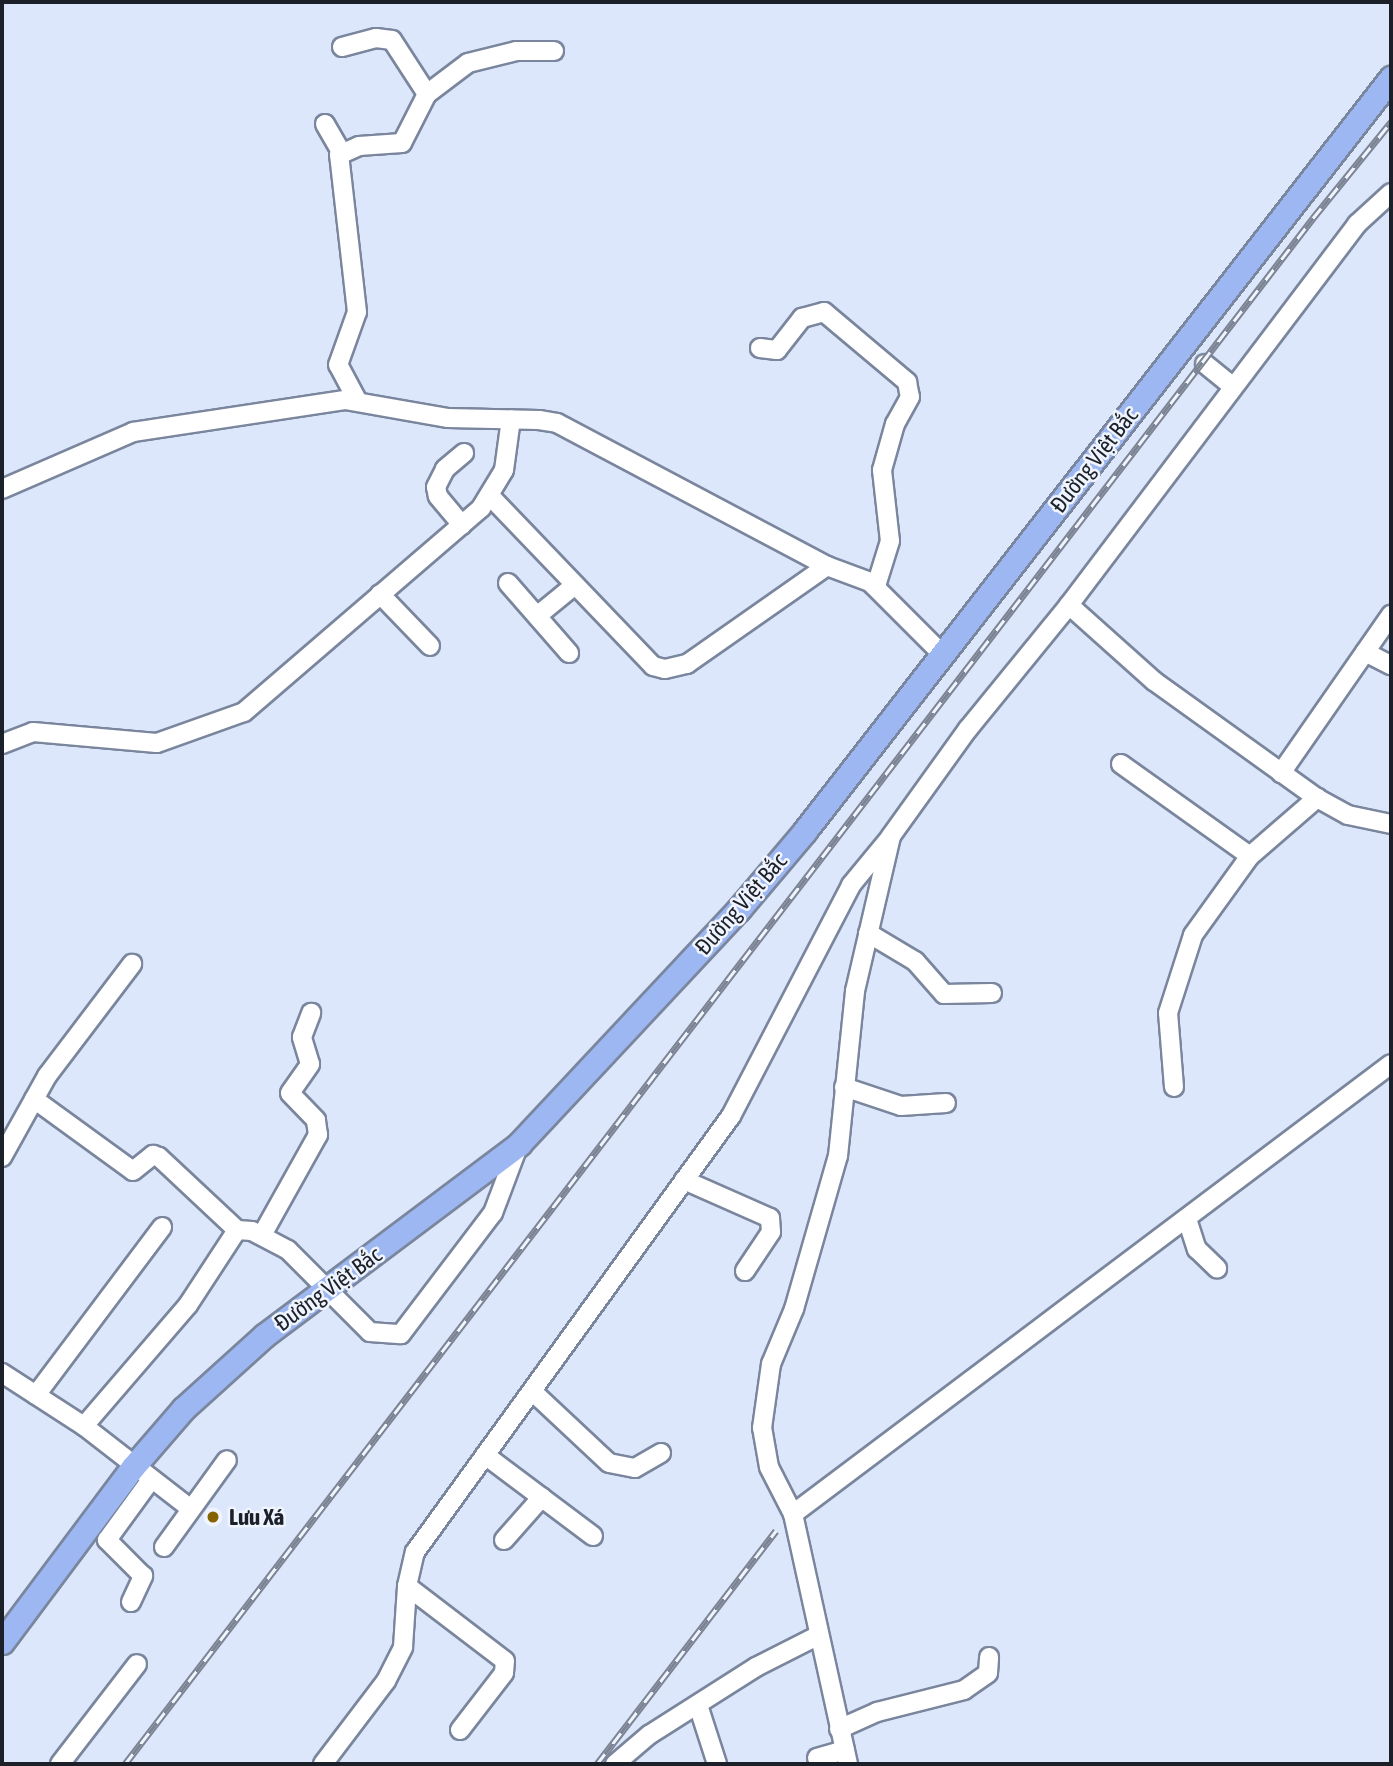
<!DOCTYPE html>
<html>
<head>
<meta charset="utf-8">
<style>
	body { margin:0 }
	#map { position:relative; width:1393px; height:1766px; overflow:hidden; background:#dce7fc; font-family:"Asap Condensed",sans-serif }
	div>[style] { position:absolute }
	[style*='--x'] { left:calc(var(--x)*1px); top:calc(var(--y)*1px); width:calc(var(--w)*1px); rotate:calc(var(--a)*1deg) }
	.roads { filter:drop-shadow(2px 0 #7a869d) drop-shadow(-2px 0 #7a869d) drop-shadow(0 2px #7a869d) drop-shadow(0 -2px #7a869d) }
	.minor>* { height:18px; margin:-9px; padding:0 9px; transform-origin:9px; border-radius:9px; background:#fff }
	.major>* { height:23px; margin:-11.5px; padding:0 11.5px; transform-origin:11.5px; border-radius:11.5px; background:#9db7f2 }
	.rail>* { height:7px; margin-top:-3.5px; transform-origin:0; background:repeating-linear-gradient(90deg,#eff4fe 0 13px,#7c8493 0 26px); box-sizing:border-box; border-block:2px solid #7c8493 }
	.dots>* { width:19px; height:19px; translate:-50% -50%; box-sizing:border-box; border:4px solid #eff4fe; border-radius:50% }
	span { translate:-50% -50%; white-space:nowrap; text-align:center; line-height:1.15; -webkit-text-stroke:5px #eff4fe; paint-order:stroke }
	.street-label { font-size:23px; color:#1b2029 }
	.poi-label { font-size:23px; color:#1b2029; font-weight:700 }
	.left { translate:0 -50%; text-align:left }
	.frame { position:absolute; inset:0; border:4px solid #1b2029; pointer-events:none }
</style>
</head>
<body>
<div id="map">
	<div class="roads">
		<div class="minor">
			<div style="--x:342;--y:47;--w:35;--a:-15"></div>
			<div style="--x:376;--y:38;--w:16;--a:7"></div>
			<div style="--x:392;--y:40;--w:64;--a:57.1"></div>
			<div style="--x:325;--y:124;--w:32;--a:60"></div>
			<div style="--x:760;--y:348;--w:17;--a:7"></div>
			<div style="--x:777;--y:350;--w:41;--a:-52"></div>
			<div style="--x:802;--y:318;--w:23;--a:-15"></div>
			<div style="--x:824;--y:312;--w:109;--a:40.1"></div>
			<div style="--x:907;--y:382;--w:15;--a:79"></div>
			<div style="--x:910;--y:397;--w:31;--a:119"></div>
			<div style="--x:895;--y:424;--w:48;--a:105.8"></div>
			<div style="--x:882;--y:470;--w:71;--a:83.6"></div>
			<div style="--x:890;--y:541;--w:47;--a:107.3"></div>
			<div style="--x:1205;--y:364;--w:35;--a:39"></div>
			<div style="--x:357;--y:400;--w:40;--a:-118"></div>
			<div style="--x:338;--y:365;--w:56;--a:-70.3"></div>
			<div style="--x:357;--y:312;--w:158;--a:-96.5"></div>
			<div style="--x:339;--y:155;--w:22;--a:-24"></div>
			<div style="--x:359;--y:146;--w:43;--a:-4"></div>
			<div style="--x:402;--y:143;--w:55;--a:-63"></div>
			<div style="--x:427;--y:94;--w:51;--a:-37.1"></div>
			<div style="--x:468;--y:63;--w:49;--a:-14"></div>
			<div style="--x:516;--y:51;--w:38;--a:0"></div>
			<div style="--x:2;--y:489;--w:143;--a:-23.5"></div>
			<div style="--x:133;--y:432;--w:214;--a:-8.6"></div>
			<div style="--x:345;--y:400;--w:105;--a:9.9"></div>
			<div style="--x:448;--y:418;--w:91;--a:1.3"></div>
			<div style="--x:539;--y:420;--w:18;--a:9"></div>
			<div style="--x:557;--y:423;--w:306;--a:27.9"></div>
			<div style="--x:827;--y:566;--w:46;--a:20.4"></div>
			<div style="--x:870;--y:582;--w:102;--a:45"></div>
			<div style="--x:491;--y:497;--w:234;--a:46.2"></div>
			<div style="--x:653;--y:666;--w:12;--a:14"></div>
			<div style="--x:665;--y:669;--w:23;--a:-13"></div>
			<div style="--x:687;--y:664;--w:171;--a:-35"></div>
			<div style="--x:462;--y:525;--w:38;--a:-130"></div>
			<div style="--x:438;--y:496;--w:9;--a:-103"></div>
			<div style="--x:436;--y:487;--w:20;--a:-63"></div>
			<div style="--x:445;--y:469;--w:25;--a:-40"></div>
			<div style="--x:508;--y:583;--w:93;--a:48.9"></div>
			<div style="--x:380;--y:594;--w:72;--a:46.1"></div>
			<div style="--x:1069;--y:605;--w:114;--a:41.8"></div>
			<div style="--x:1154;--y:681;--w:201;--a:35.7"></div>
			<div style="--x:1317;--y:798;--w:35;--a:29"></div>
			<div style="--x:1348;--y:815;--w:44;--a:11.8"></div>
			<div style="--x:537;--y:616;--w:49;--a:-39.2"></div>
			<div style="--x:1365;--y:652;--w:29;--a:27"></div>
			<div style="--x:2;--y:744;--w:33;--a:-21"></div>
			<div style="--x:33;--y:732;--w:124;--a:5.1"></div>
			<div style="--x:157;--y:743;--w:92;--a:-19.6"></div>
			<div style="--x:244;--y:712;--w:313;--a:-40.7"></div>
			<div style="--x:481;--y:508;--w:44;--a:-58.8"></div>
			<div style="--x:504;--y:470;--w:51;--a:-82.2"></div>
			<div style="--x:1121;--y:764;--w:158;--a:35.5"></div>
			<div style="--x:1281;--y:773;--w:193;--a:-55.2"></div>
			<div style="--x:868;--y:933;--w:55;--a:30.8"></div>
			<div style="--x:915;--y:961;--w:44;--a:48.7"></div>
			<div style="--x:944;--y:994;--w:48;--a:-1.2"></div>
			<div style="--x:844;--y:1087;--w:60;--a:18.4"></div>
			<div style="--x:901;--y:1106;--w:45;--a:-3.8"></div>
			<div style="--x:1174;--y:1087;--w:74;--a:-94.6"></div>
			<div style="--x:1168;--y:1013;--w:82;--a:-72.2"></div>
			<div style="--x:1193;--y:935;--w:97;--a:-54.2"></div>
			<div style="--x:1250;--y:856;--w:89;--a:-40.9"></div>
			<div style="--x:34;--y:1099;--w:122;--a:36"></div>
			<div style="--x:133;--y:1171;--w:26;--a:-39"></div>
			<div style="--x:153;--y:1155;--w:6;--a:18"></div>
			<div style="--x:159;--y:1157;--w:107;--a:43.1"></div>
			<div style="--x:2;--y:1157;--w:93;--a:-60.9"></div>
			<div style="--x:47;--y:1076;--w:141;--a:-52.8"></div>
			<div style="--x:684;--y:1180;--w:94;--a:23.8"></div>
			<div style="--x:770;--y:1218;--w:14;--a:86"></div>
			<div style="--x:771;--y:1232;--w:47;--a:123.7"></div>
			<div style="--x:1187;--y:1219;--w:32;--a:72"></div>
			<div style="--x:1197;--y:1249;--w:28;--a:44"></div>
			<div style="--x:262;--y:1235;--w:115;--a:-60.8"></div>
			<div style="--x:318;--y:1135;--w:15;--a:-98"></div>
			<div style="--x:316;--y:1120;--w:37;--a:-134"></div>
			<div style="--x:290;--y:1093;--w:35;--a:-55"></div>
			<div style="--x:310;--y:1064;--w:28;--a:-107"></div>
			<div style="--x:302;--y:1037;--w:26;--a:-69"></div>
			<div style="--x:2;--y:1373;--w:98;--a:32.9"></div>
			<div style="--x:84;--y:1426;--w:135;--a:37.8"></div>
			<div style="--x:532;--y:1391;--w:105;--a:43.1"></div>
			<div style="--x:609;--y:1463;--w:26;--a:11"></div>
			<div style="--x:635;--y:1468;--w:30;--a:-30"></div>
			<div style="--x:36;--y:1395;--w:210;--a:-53.1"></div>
			<div style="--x:84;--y:1426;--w:160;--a:-49.3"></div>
			<div style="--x:188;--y:1305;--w:90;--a:-56.8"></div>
			<div style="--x:237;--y:1230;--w:15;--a:4"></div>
			<div style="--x:252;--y:1231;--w:41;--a:27.8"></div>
			<div style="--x:288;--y:1250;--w:116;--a:45"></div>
			<div style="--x:370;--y:1332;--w:31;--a:4"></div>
			<div style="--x:401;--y:1334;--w:152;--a:-52.8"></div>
			<div style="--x:493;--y:1213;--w:74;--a:-69.4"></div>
			<div style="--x:485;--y:1455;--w:135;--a:36.9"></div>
			<div style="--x:793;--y:1514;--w:748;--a:-36.96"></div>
			<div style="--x:504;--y:1540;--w:57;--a:-48.5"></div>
			<div style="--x:164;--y:1547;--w:107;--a:-54.1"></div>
			<div style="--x:407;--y:1586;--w:123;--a:37.4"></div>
			<div style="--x:505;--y:1661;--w:12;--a:95"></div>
			<div style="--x:504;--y:1673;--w:72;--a:127.7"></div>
			<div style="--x:131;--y:1602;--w:29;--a:-65"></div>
			<div style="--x:143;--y:1576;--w:51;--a:-135"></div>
			<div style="--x:107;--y:1540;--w:73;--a:-53.9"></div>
			<div style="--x:698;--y:1705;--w:62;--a:72.1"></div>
			<div style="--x:839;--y:1729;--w:42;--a:-24.1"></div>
			<div style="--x:877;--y:1712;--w:90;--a:-14.2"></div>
			<div style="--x:964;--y:1690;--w:29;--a:-35"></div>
			<div style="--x:988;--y:1673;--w:16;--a:-86"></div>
			<div style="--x:817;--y:1758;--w:29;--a:-16"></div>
			<div style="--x:60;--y:1764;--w:126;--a:-52.4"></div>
			<div style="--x:323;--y:1764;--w:104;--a:-52.8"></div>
			<div style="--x:386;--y:1681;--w:38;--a:-63"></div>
			<div style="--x:403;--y:1647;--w:61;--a:-86.2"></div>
			<div style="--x:407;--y:1586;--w:35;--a:-77"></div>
			<div style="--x:415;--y:1552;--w:538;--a:-54.07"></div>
			<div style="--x:731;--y:1116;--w:260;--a:-62.5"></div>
			<div style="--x:851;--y:885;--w:60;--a:-50.4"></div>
			<div style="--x:615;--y:1764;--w:45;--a:-40.5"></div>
			<div style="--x:649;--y:1735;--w:127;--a:-32.4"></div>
			<div style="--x:756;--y:1667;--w:68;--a:-26.9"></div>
			<div style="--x:848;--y:1764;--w:256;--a:-102.4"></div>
			<div style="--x:793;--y:1514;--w:53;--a:-117.1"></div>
			<div style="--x:769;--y:1467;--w:40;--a:-100"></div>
			<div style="--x:762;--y:1428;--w:65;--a:-82"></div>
			<div style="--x:771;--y:1364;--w:60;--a:-67.3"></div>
			<div style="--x:794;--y:1309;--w:159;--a:-74"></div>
			<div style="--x:838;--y:1156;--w:166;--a:-84.1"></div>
			<div style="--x:855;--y:991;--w:159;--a:-76.9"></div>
			<div style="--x:891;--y:836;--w:132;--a:-54.3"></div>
			<div style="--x:968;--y:729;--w:160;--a:-50.8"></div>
			<div style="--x:1069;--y:605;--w:478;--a:-52.9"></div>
			<div style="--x:1357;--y:224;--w:46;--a:-42.4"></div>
		</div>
		<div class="major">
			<div style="--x:2;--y:1642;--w:219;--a:-53.2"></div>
			<div style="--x:133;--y:1467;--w:77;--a:-49.2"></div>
			<div style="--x:183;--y:1409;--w:110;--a:-42.1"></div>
			<div style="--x:265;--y:1335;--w:318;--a:-36.9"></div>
			<div style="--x:519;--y:1144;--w:322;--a:-46.9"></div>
			<div style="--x:739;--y:909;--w:101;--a:-49.8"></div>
			<div style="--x:804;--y:832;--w:956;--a:-52.1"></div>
		</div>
	</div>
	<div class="rail">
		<div style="--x:125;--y:1764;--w:1950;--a:-52.46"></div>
		<div style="--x:1313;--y:218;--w:124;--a:-50.9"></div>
		<div style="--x:597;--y:1764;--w:294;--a:-52.5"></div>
	</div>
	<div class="dots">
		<div style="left:213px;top:1517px;background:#866300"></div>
	</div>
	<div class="street-label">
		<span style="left:1094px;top:460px;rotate:-52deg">Đường Việt Bắc</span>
		<span style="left:741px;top:904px;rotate:-49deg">Đường Việt Bắc</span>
		<span style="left:328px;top:1289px;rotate:-36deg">Đường Việt Bắc</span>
	</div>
	<div class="poi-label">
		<span class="left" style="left:229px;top:1517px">Lưu Xá</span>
	</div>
	<div class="frame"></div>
</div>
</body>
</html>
